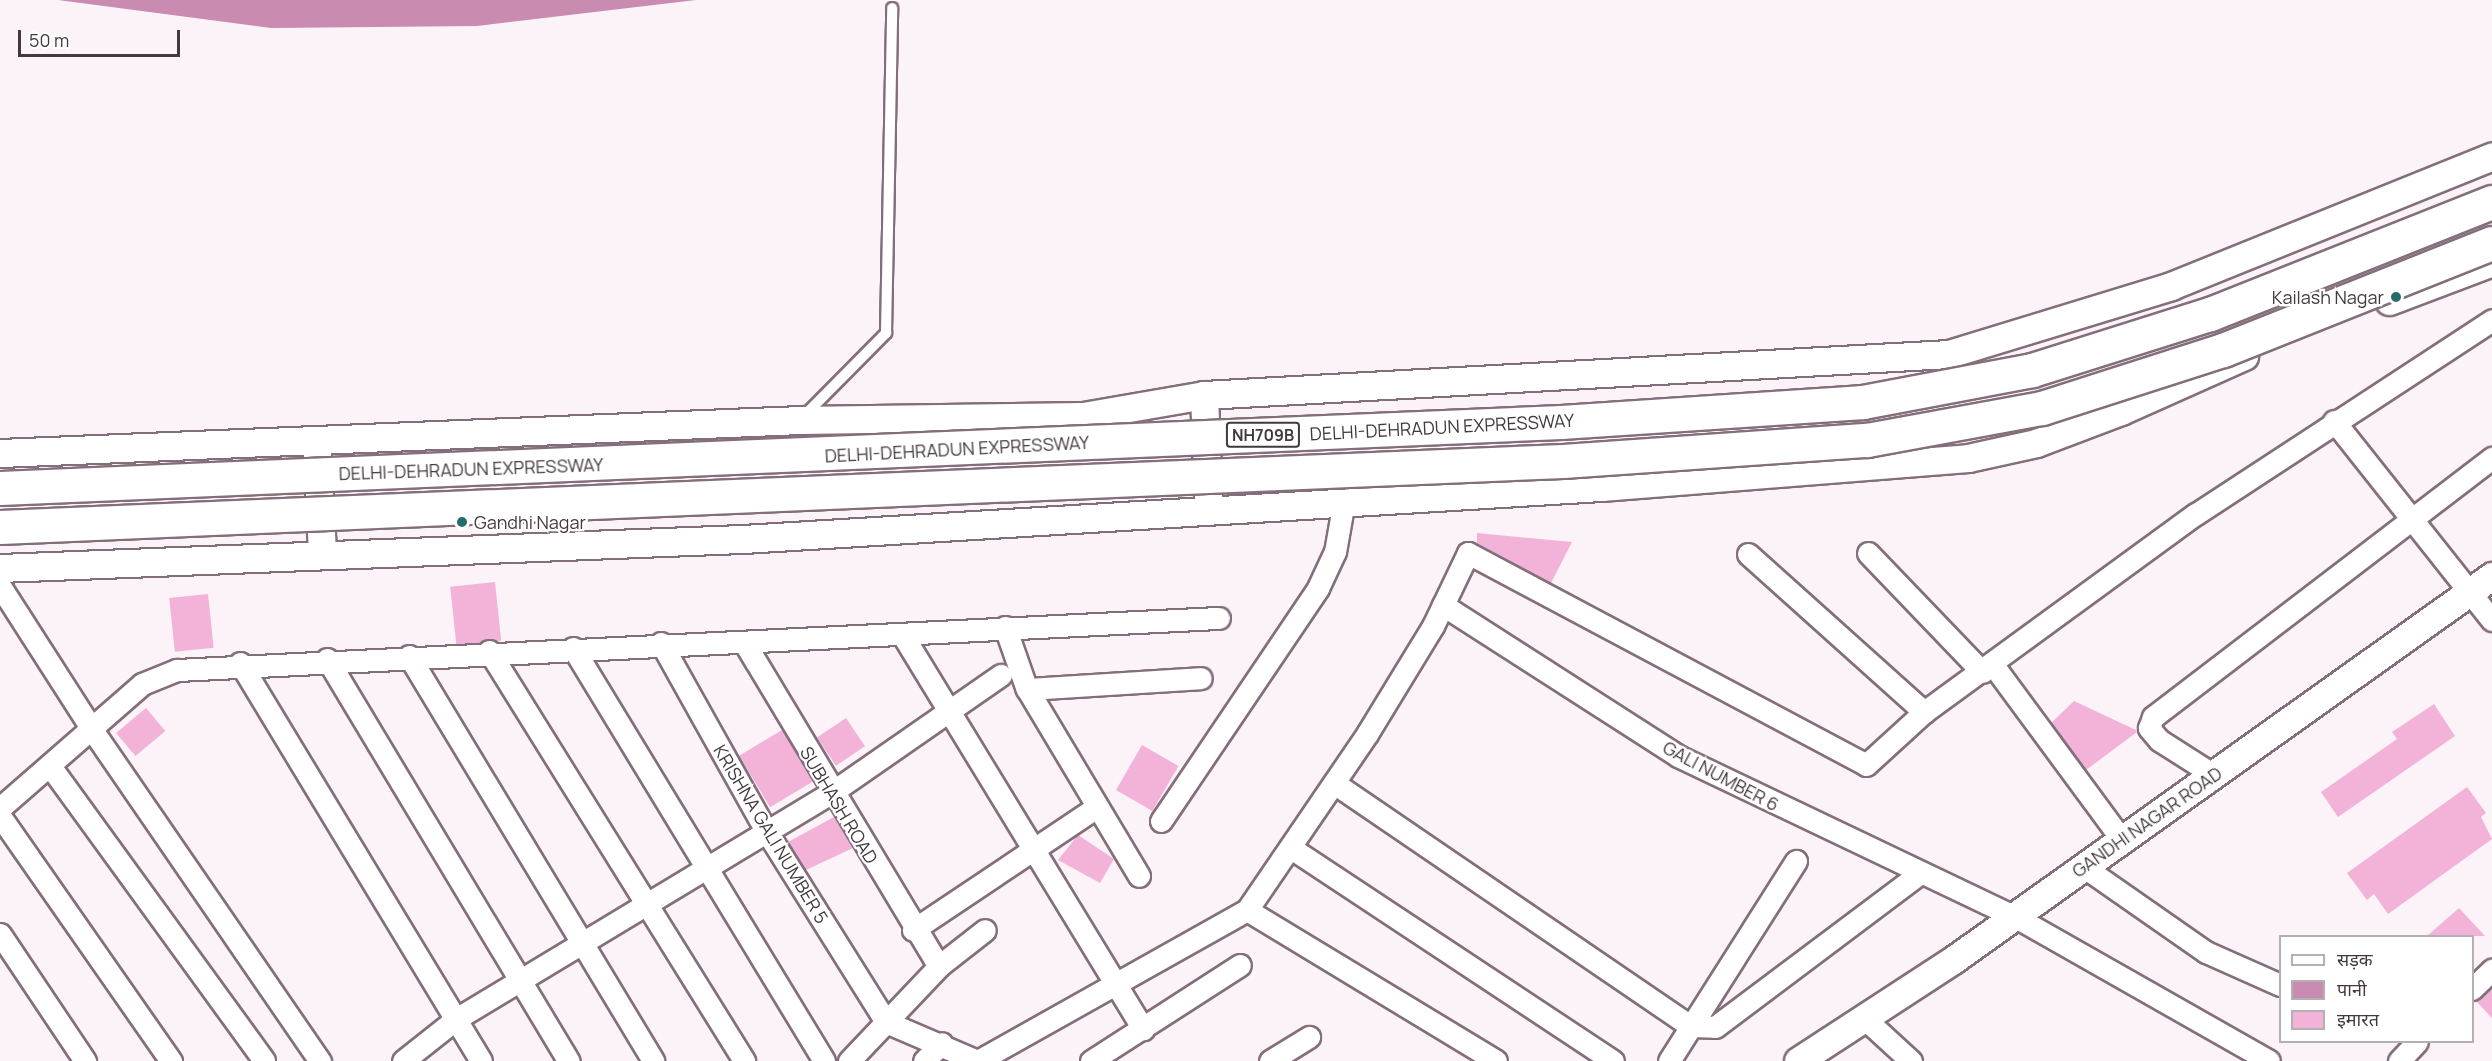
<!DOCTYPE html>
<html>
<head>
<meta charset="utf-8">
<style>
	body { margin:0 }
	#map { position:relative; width:2492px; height:1061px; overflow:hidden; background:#fcf3f8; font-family:Manrope,"Noto Sans Devanagari",sans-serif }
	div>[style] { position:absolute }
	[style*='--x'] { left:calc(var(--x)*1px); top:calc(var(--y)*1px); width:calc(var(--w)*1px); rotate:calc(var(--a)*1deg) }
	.water>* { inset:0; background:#c98bb0 }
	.building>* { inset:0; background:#f3b2d8; transform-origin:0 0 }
	.roads { filter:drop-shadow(2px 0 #836f7b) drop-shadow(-2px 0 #836f7b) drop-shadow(0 2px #836f7b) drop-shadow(0 -2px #836f7b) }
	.service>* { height:10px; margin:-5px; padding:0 5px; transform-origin:5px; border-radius:5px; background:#fff }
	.minor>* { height:21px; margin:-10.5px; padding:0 10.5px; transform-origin:10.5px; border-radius:10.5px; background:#fff }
	.tertiary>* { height:27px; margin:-13.5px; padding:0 13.5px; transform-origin:13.5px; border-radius:13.5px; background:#fff }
	.bridges { filter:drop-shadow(2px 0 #836f7b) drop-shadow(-2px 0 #836f7b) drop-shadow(0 2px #836f7b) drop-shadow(0 -2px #836f7b) }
	.motorway-bridge>* { height:33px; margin:-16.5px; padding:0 16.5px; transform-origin:16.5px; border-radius:16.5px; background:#fff }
	.dots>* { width:16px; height:16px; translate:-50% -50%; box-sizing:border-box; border:3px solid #fff; border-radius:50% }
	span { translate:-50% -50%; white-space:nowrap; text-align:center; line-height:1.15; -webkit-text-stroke:4.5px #fff; paint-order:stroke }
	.shield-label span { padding:2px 4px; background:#fff; border:2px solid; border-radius:4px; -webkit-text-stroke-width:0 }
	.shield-label { font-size:16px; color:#42393e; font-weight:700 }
	.poi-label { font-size:18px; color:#42393e }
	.right { translate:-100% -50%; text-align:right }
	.left { translate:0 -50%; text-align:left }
	.street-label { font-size:18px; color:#42393e }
	.legend { position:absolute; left:2279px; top:935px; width:195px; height:108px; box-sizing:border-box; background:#fff; border:2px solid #b3b0b2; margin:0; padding:8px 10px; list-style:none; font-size:18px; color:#42393e }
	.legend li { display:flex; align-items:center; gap:12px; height:30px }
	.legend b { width:30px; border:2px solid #b3b0b2 }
	.scale { position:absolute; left:18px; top:30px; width:162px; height:27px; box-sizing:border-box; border:3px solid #42393e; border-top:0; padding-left:8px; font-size:18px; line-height:21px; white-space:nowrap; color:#42393e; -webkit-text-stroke:4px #fff; paint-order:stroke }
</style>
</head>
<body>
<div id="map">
	<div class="water">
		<div style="clip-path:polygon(58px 0,696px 0,477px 26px,271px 28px)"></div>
	</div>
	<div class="building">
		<div style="clip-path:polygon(1477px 533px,1572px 542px,1551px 583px,1477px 543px)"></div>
		<div style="left:495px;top:582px;width:59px;height:45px;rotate:84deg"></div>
		<div style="left:208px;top:594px;width:54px;height:39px;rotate:84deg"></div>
		<div style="clip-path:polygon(2074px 701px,2136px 730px,2137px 732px,2086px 770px,2051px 723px)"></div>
		<div style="clip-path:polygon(2434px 704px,2455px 736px,2338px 817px,2321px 792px,2397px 739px,2392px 732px)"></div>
		<div style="left:146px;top:708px;width:30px;height:39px;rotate:50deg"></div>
		<div style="left:846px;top:718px;width:34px;height:35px;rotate:56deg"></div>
		<div style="left:782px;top:730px;width:60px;height:50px;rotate:59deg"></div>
		<div style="left:1142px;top:745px;width:42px;height:52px;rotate:30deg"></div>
		<div style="clip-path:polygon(2467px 787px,2486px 813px,2481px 817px,2492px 839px,2388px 914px,2374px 894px,2367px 900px,2347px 873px)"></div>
		<div style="clip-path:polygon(834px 817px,853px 848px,806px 870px,788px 842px)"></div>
		<div style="clip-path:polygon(1078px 835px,1114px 859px,1100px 883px,1058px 860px)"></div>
		<div style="clip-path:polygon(2459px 908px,2485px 936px,2427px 936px)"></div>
		<div style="clip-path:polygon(2492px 988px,2492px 1018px,2476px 1001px)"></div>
	</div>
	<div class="roads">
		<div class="service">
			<div style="--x:804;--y:416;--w:117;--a:-45.3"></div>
			<div style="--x:886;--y:333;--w:325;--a:-88.9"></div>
		</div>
		<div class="minor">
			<div style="--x:2334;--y:421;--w:254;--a:51.6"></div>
			<div style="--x:1868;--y:553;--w:165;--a:46.2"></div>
			<div style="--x:1748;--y:554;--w:237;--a:41.9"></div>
			<div style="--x:0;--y:586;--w:172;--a:57.3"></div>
			<div style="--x:93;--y:731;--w:401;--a:55.5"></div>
			<div style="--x:1443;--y:605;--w:279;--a:32.7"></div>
			<div style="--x:1678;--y:756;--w:372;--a:25.5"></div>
			<div style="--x:2014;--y:916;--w:293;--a:29.6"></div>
			<div style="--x:1005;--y:627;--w:64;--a:70.7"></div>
			<div style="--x:1026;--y:687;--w:220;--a:59.1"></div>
			<div style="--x:902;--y:634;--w:463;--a:58.6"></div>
			<div style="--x:744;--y:642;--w:378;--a:59"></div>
			<div style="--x:661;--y:643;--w:213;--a:60.8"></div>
			<div style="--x:765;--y:829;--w:228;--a:57.9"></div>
			<div style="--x:886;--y:1022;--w:99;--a:23.2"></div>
			<div style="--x:573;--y:648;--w:483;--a:58.7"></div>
			<div style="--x:489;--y:651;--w:483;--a:58.1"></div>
			<div style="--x:409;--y:656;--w:473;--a:58.9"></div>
			<div style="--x:327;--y:659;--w:469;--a:59"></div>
			<div style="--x:240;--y:663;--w:465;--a:58.8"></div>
			<div style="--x:1993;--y:665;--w:217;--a:53.6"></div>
			<div style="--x:1027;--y:689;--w:174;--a:-3.6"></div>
			<div style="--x:50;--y:766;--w:364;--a:54"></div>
			<div style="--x:2214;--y:775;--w:65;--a:-147.5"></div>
			<div style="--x:2159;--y:740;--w:16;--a:-130"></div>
			<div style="--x:2149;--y:728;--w:12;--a:-70"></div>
			<div style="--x:2153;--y:717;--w:427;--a:-37.4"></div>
			<div style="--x:1334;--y:783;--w:431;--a:34.3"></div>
			<div style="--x:1690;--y:1026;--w:25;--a:2"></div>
			<div style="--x:1715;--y:1027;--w:256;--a:-36.9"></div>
			<div style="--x:0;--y:808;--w:189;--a:-41.1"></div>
			<div style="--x:142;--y:684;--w:38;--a:-22"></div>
			<div style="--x:177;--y:670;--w:1043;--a:-2.86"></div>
			<div style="--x:0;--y:816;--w:299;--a:55.1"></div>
			<div style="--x:1161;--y:821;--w:281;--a:-56"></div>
			<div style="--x:1318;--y:588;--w:40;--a:-65"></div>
			<div style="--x:1335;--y:552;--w:52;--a:-80"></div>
			<div style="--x:1291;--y:848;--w:386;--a:33.5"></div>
			<div style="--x:2084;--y:867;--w:149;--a:34.9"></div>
			<div style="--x:2206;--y:952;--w:81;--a:24"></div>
			<div style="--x:1247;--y:910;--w:291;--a:31.2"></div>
			<div style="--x:913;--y:930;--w:221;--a:-33.8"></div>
			<div style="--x:0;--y:934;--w:153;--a:56.2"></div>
			<div style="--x:2472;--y:989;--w:28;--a:-44"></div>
			<div style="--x:1864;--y:1018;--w:64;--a:42.5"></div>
			<div style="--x:403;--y:1061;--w:68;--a:-38.4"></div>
			<div style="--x:456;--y:1019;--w:438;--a:-31.1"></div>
			<div style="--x:831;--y:793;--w:207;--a:-34.8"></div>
			<div style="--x:849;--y:1061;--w:131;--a:-46.5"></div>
			<div style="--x:939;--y:966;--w:58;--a:-38"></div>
			<div style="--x:924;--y:1061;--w:25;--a:-45"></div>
			<div style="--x:978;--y:1061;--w:308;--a:-29.3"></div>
			<div style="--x:1247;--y:910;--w:213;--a:-55.7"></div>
			<div style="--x:1367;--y:734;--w:127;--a:-58.6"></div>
			<div style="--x:1433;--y:626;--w:81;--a:-64.4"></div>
			<div style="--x:1468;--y:553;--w:451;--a:28"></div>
			<div style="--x:1866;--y:765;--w:79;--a:-42.4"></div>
			<div style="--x:1924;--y:712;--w:336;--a:-36.1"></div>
			<div style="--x:2196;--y:514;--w:354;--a:-33.2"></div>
			<div style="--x:1091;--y:1061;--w:177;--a:-32.8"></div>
			<div style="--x:1270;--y:1061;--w:46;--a:-31.6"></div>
			<div style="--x:1669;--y:1061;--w:237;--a:-57.6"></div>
			<div style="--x:2399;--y:1061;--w:26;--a:-47"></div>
		</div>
		<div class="tertiary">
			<div style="--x:2389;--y:301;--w:110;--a:-20.7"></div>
			<div style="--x:1204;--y:395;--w:101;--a:87.7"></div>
			<div style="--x:0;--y:453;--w:801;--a:-2.36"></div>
			<div style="--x:800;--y:420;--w:283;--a:-0.8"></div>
			<div style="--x:1083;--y:416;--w:123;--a:-9.8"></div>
			<div style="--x:1204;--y:395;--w:746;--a:-3.15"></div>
			<div style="--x:1949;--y:354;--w:232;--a:-17"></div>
			<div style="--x:2171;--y:286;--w:346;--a:-22"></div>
			<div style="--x:317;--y:454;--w:100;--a:87.1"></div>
			<div style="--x:0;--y:568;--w:744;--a:-2.24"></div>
			<div style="--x:743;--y:539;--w:860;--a:-3.47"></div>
			<div style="--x:1601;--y:487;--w:368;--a:-4.5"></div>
			<div style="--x:1968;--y:458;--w:70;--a:-12.4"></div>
			<div style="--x:2036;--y:443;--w:91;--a:-20.6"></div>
			<div style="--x:2121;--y:411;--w:135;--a:-24.1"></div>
			<div style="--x:1798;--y:1061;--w:185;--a:-33.1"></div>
			<div style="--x:1953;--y:960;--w:662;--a:-35.47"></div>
		</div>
	</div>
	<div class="bridges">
		<div class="motorway-bridge">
			<div style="--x:0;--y:488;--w:1562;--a:-2.42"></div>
			<div style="--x:1561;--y:422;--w:303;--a:-3.8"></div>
			<div style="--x:1863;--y:402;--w:172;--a:-10.7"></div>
			<div style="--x:2032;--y:370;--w:187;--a:-17.5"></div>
			<div style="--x:2210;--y:314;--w:303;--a:-21.7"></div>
			<div style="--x:0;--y:527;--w:1564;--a:-2.42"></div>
			<div style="--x:1563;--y:461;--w:305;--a:-4"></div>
			<div style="--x:1867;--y:440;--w:178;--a:-10.4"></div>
			<div style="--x:2042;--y:408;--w:190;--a:-17.8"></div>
			<div style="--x:2223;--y:350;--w:289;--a:-21.7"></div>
		</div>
	</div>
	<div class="dots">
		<div style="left:2396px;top:297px;background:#236e6d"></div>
		<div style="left:462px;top:522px;background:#236e6d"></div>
	</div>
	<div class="shield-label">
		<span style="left:1263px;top:435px">NH709B</span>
	</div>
	<div class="poi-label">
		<span class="right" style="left:2384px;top:297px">Kailash Nagar</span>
		<span class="left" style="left:474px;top:522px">Gandhi Nagar</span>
	</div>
	<div class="street-label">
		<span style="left:1442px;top:427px;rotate:-3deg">DELHI-DEHRADUN EXPRESSWAY</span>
		<span style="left:957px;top:449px;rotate:-3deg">DELHI-DEHRADUN EXPRESSWAY</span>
		<span style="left:471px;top:469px;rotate:-2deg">DELHI-DEHRADUN EXPRESSWAY</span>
		<span style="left:1721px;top:776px;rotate:28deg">GALI NUMBER 6</span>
		<span style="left:839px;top:805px;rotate:59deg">SUBHASH ROAD</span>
		<span style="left:2147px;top:822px;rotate:-35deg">GANDHI NAGAR ROAD</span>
		<span style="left:771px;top:834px;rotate:59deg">KRISHNA GALI NUMBER 5</span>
	</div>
	<ul class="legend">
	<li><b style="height:8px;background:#fff"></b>सड़क</li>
	<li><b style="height:16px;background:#c98bb0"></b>पानी</li>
	<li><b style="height:16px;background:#f3b2d8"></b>इमारत</li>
	</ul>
	<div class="scale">50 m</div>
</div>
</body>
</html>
